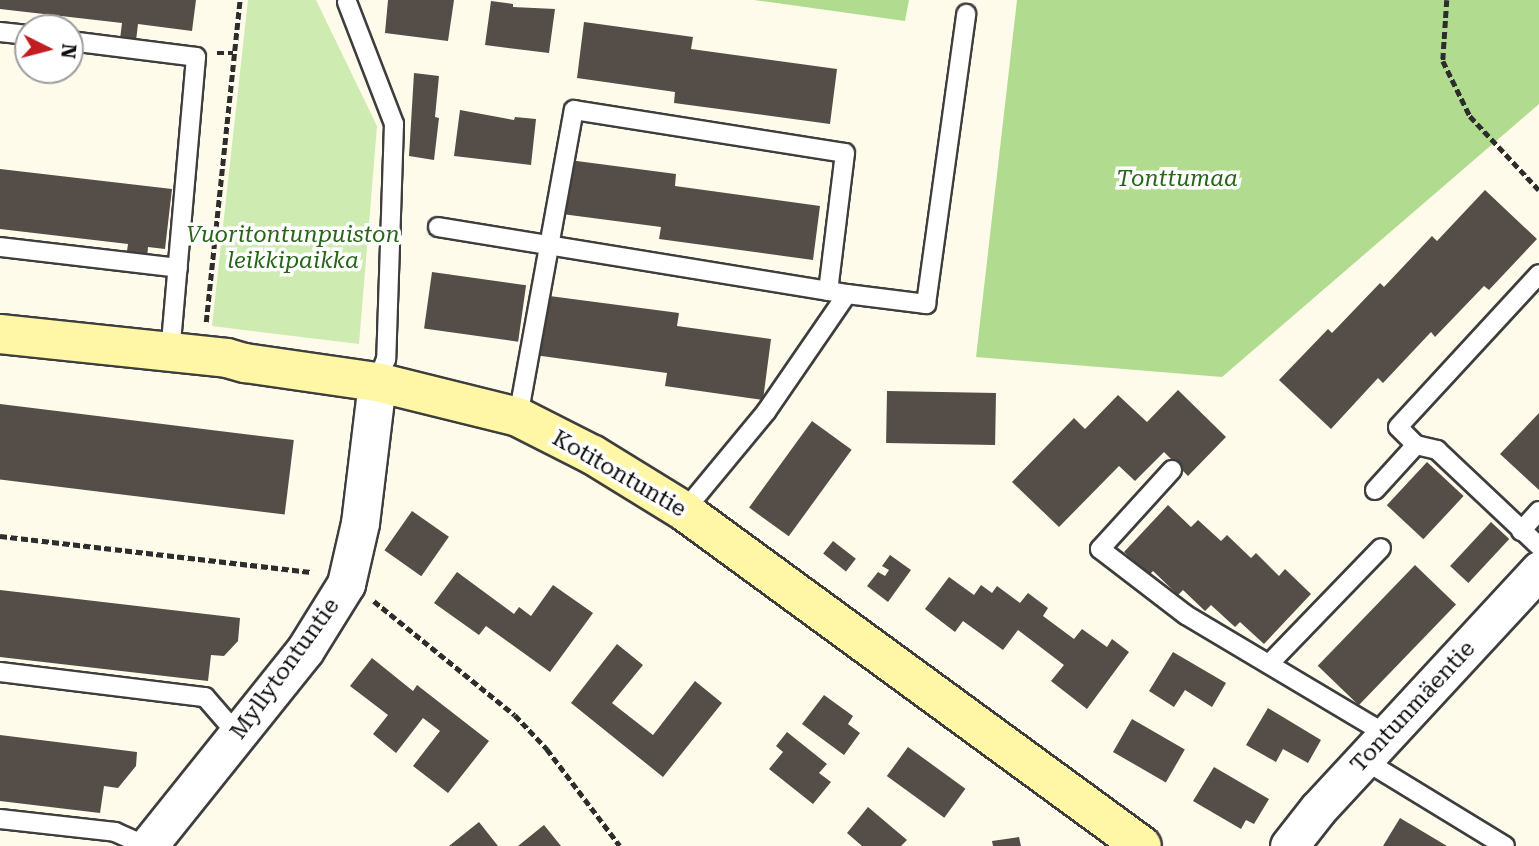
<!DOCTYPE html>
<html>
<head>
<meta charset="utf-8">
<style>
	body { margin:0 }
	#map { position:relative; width:1539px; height:846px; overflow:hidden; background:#fffbea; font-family:"Roboto Serif",serif }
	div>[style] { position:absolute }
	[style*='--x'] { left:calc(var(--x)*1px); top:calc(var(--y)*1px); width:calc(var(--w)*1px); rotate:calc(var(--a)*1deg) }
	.green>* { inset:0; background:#ceebb2 }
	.forest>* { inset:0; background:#b1dc90 }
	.building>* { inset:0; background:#554d47; transform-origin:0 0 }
	.path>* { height:4.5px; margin-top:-2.25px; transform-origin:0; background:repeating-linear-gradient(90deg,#2d2d2d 0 7px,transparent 0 10.5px) }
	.roads { filter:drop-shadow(2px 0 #3e3e3e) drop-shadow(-2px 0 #3e3e3e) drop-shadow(0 2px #3e3e3e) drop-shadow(0 -2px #3e3e3e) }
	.lane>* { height:18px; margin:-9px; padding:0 9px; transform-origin:9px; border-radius:9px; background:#fff }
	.street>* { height:37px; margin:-18.5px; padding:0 18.5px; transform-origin:18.5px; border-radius:18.5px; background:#fff }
	.secondary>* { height:38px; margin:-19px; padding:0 19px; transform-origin:19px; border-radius:19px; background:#fff7a5 }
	span { translate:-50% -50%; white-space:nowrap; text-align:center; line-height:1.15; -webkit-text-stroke:7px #fff; paint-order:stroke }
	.park-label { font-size:23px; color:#276619; font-style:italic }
	.street-label { font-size:23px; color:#0b0b0b }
	.north { position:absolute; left:14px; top:14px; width:70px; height:70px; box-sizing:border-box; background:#fff; border:2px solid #9d9d9d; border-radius:50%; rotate:96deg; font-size:19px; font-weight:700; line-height:28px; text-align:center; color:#0b0b0b }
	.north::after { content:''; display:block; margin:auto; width:24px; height:32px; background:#c21d20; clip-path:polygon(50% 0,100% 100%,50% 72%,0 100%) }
</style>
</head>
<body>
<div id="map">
	<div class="green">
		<div style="clip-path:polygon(248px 0,316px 0,377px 126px,359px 344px,212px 326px)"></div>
	</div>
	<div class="forest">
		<div style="clip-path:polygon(754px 0,909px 0,905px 21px)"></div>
		<div style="clip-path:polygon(1017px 0,1539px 0,1539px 104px,1222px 377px,976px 357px)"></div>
	</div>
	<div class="building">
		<div style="clip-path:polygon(0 0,196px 0,192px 31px,138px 24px,136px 41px,120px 39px,122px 23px,0 9px)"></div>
		<div style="clip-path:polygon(388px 0,454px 0,448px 41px,385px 33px)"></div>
		<div style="clip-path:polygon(491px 1px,513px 4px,513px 7px,555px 9px,549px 53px,485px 45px)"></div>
		<div style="clip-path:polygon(584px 22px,693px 37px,691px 49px,837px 69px,830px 124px,674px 103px,675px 92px,577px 78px)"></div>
		<div style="clip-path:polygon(414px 73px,439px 76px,435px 117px,439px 118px,434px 160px,409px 156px)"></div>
		<div style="clip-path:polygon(460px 110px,514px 120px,515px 117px,536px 119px,531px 165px,454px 156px)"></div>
		<div style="clip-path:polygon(569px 160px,676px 174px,675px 186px,820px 206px,813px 260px,659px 239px,661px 227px,562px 214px)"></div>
		<div style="clip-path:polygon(0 169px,172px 189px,165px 249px,148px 247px,147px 260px,126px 258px,128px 244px,0 229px)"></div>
		<div style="clip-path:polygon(1485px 190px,1537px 239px,1489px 290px,1484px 286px,1435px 337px,1431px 332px,1383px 383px,1378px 378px,1331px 429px,1279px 380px,1328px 329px,1332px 333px,1380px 283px,1384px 287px,1432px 236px,1437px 241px)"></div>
		<div style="left:432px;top:272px;width:95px;height:57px;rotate:8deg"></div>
		<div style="clip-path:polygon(542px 295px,679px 313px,677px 326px,771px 339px,763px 400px,665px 386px,667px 373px,534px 355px)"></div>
		<div style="clip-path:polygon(1178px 390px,1226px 437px,1188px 476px,1164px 452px,1135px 481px,1119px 466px,1059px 527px,1012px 482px,1074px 418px,1085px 429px,1118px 395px,1147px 422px)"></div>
		<div style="left:887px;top:391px;width:109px;height:52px;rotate:1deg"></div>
		<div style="left:0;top:404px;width:296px;height:75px;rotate:7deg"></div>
		<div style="clip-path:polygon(1539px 413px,1539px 490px,1500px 454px)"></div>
		<div style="left:812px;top:421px;width:49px;height:107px;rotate:36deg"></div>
		<div style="left:1427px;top:462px;width:50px;height:59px;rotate:43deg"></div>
		<div style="clip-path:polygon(1168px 505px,1191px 527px,1198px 520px,1221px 541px,1227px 535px,1251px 558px,1256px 553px,1279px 576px,1285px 569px,1311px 594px,1264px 644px,1240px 622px,1235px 627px,1211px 605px,1205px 611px,1183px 590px,1178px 595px,1153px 571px,1149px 575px,1124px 552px)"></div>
		<div style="left:412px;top:511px;width:45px;height:48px;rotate:35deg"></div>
		<div style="left:1491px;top:522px;width:25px;height:60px;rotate:43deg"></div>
		<div style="left:833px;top:541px;width:29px;height:16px;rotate:38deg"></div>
		<div style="clip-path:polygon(890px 555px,911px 570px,888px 602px,867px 586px,878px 572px,885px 576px,889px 570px,882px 566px)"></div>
		<div style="left:1415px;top:565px;width:57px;height:140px;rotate:44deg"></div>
		<div style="clip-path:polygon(457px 572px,514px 614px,519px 607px,531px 616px,553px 585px,593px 613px,550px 672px,486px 626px,479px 635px,434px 603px)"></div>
		<div style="clip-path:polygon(949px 577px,974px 595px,981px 585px,992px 593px,997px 586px,1020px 603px,1028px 593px,1048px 608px,1043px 616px,1074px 639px,1082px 629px,1107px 647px,1112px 639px,1129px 652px,1087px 709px,1051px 681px,1064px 665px,1018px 630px,1003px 650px,963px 621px,955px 632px,925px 609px)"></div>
		<div style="clip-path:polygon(0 590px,240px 618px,238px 641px,224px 656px,211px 655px,208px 681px,0 657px)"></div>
		<div style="clip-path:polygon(617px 644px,643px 665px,612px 703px,653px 735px,695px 681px,722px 703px,663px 777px,571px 703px)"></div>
		<div style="clip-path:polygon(1173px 652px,1226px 683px,1212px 707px,1185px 690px,1174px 707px,1149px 691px)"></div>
		<div style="clip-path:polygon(372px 658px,413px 691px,417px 685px,489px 741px,448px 793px,413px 766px,440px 731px,423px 718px,396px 753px,373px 734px,388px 715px,350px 686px)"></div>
		<div style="clip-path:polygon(824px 695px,853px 716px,848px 724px,860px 733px,844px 755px,802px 724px)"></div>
		<div style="clip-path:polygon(1268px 708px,1321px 740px,1308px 763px,1283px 749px,1276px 762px,1246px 745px)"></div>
		<div style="left:1132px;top:719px;width:61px;height:38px;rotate:30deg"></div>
		<div style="clip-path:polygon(787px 732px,827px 764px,819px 773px,831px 782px,813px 804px,769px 769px,783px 752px,776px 746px)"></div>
		<div style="clip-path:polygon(0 735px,137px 752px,136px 766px,118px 788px,104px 786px,100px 813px,0 801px)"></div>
		<div style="left:908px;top:747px;width:71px;height:36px;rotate:36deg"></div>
		<div style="clip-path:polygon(1214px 767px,1269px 799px,1254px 824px,1246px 820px,1241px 829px,1193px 801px)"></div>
		<div style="clip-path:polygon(868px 807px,907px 840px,901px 846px,862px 846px,847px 833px)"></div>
		<div style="clip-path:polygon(1400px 818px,1447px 846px,1383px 846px)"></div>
		<div style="clip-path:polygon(479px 822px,498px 846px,449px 846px)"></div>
		<div style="clip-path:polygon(544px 825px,561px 846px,518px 846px)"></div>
		<div style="clip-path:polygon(1019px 837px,1021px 846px,993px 846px,992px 841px)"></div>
	</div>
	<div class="path">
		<div style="--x:1447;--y:0;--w:61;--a:93.8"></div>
		<div style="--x:1443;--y:61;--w:61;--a:63.9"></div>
		<div style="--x:1470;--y:116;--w:101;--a:47"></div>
		<div style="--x:217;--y:53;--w:16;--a:0"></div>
		<div style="--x:206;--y:322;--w:324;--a:-84"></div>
		<div style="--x:0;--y:536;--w:315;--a:6.6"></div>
		<div style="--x:374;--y:601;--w:181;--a:39"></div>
		<div style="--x:515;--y:715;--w:47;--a:46.7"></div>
		<div style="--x:547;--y:749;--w:121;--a:53"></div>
	</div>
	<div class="roads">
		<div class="lane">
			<div style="--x:347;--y:2;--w:131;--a:68.9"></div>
			<div style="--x:394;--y:124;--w:235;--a:91.9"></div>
			<div style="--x:386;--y:359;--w:25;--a:111"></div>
			<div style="--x:0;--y:32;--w:28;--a:6"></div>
			<div style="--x:70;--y:41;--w:127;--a:7.2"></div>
			<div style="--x:196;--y:57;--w:296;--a:95"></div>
			<div style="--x:438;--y:227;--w:414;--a:9.3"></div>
			<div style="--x:847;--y:294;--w:143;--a:124.5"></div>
			<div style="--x:766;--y:412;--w:129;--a:129.6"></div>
			<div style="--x:0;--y:247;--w:179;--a:6.7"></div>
			<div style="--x:847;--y:294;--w:80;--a:7.2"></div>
			<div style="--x:926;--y:304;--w:293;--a:-82.1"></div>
			<div style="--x:518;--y:417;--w:312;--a:-79.7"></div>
			<div style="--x:574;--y:110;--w:274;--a:9"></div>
			<div style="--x:845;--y:153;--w:139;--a:97"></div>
			<div style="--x:1416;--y:445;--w:25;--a:-135"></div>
			<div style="--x:1398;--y:427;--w:208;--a:-47.3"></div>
			<div style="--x:1172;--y:470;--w:107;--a:132.3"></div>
			<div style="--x:1100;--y:549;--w:108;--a:37.5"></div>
			<div style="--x:1186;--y:615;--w:234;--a:30.8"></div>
			<div style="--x:1375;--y:490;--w:61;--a:-47.7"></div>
			<div style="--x:1416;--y:445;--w:22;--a:13"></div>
			<div style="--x:1437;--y:450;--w:140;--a:43.3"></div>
			<div style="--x:1521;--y:531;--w:27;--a:-48"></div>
			<div style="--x:1269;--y:664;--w:161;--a:-46"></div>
			<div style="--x:0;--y:672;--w:207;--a:7"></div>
			<div style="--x:205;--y:697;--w:50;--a:49"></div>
			<div style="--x:1364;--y:760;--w:165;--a:31.4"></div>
			<div style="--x:0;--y:819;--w:116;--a:6.4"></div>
			<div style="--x:115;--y:832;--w:35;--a:24"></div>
		</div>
		<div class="street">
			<div style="--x:148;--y:846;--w:251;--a:-51.3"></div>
			<div style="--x:305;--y:650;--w:78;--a:-58.2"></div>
			<div style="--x:346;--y:584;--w:63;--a:-77.1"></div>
			<div style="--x:360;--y:523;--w:142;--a:-83.1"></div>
			<div style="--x:1289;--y:846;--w:47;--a:-51.9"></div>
			<div style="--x:1318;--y:809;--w:326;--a:-47.2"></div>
		</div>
		<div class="secondary">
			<div style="--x:0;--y:334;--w:228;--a:6"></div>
			<div style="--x:227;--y:358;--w:19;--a:16"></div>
			<div style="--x:245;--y:363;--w:133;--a:8.2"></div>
			<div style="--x:377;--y:382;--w:145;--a:13.9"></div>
			<div style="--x:518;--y:417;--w:84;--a:26.9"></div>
			<div style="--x:593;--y:455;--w:107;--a:31.6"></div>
			<div style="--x:684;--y:511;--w:567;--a:36.18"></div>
		</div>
	</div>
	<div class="park-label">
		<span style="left:1177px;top:179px">Tonttumaa</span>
		<span style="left:293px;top:248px">Vuoritontunpuiston<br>leikkipaikka</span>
	</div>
	<div class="street-label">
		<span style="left:619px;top:474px;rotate:30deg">Kotitontuntie</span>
		<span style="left:285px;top:669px;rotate:-54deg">Myllytontuntie</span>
		<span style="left:1413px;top:707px;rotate:-47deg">Tontunmäentie</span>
	</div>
	<div class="north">N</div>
</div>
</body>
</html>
